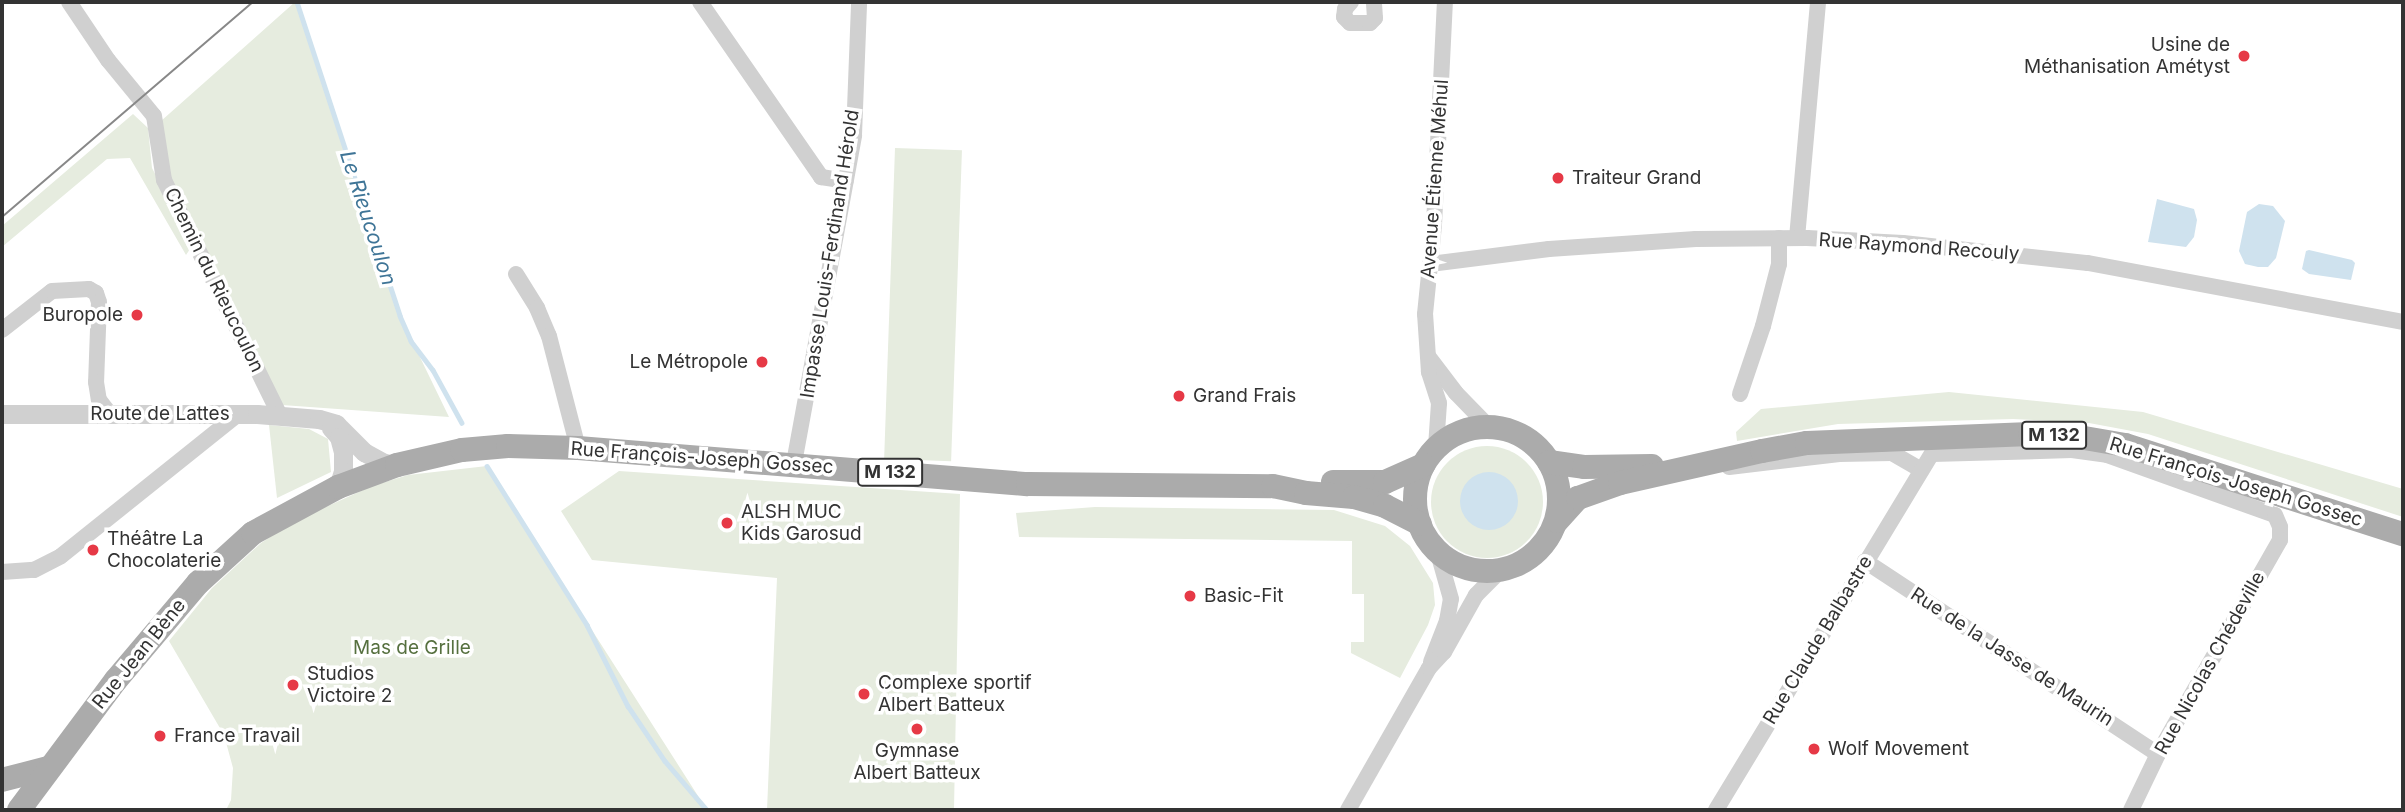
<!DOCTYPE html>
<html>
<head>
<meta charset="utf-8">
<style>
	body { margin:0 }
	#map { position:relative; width:2405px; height:812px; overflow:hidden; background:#fff; font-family:Inter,sans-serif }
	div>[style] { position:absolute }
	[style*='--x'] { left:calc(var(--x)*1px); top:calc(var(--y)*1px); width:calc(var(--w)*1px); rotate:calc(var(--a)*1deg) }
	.green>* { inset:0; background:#e6ecdf; transform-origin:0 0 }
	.round { border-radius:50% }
	.water>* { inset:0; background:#cfe2ee }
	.stream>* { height:4.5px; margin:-2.25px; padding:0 2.25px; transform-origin:2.25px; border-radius:2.25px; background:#cfe2ee }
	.minor>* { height:16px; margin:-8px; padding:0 8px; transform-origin:8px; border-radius:8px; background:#d0d0d0 }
	.tertiary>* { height:19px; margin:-9.5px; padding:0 9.5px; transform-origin:9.5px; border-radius:9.5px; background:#d0d0d0 }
	.primary>* { height:24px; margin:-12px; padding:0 12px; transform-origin:12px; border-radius:12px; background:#ababab }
	.primary>.ring { margin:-12px; padding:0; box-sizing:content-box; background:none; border:24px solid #ababab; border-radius:50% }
	.tram>* { height:2px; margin:-1px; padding:0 1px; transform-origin:1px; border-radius:1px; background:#888 }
	.dots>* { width:19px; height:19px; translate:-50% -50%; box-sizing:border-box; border:4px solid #fff; border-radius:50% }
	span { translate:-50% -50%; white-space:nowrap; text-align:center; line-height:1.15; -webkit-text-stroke:7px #fff; paint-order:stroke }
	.shield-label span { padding:2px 5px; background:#fff; border:2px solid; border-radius:5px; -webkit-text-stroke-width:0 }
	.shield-label { font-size:18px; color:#333; font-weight:700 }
	.poi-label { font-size:19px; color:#333 }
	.right { translate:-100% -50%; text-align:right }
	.left { translate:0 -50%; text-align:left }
	.street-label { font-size:19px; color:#333 }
	.park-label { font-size:19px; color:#56703f }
	.water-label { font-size:21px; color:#3f7597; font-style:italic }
	.frame { position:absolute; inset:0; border:4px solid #333; pointer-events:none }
</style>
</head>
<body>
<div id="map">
	<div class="green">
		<div style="clip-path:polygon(295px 2px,400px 316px,449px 417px,282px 405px,170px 178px,161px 121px)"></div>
		<div style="clip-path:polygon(133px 114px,148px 128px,152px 168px,192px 246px,186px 255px,130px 158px,107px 159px,2px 247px,2px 226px)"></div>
		<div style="left:895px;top:148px;width:67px;height:311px;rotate:2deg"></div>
		<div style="clip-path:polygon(1949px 392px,2143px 412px,2403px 489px,2403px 517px,2148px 434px,2089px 423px,2013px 419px,1838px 424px,1737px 441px,1736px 432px,1761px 409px)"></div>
		<div style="clip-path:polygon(269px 425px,309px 429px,328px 439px,331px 472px,277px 498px)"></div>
		<div class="round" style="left:1431px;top:446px;width:112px;height:112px"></div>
		<div style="clip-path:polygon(487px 466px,707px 810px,226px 810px,231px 800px,233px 768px,224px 735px,169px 641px,212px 588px,261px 543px,295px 521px,372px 486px,408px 475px)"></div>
		<div style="clip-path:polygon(619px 471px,960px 494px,954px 810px,767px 810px,777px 578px,592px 560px,561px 511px)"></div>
		<div style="clip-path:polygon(1095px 507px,1334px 510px,1385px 526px,1410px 546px,1433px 583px,1435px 605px,1428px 625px,1400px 678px,1351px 653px,1351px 642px,1364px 642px,1364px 594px,1352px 594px,1352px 541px,1019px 537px,1016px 513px)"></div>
	</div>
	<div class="water">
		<div style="clip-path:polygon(2157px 199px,2194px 209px,2197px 220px,2194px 237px,2186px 247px,2148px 242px)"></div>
		<div style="clip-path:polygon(2259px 204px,2273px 206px,2285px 221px,2276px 258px,2268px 267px,2258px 267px,2245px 264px,2239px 251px,2247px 212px)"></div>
		<div style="clip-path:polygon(2309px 250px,2352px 260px,2355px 263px,2351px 280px,2309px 274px,2302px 269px,2306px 251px)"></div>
		<div class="round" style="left:1460px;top:472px;width:58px;height:58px"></div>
	</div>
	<div class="stream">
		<div style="--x:297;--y:2;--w:330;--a:71.8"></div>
		<div style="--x:400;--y:316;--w:27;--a:66"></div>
		<div style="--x:411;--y:341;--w:36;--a:53"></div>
		<div style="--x:433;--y:370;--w:60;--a:61.3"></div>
		<div style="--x:487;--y:466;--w:188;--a:57.8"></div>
		<div style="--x:587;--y:625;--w:91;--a:63.2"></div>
		<div style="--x:628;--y:706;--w:66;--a:56.1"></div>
		<div style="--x:665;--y:761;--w:65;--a:49.4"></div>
	</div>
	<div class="minor">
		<div style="--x:69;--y:2;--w:70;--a:56.1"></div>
		<div style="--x:108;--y:60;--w:72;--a:50.6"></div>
		<div style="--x:154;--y:116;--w:65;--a:81.1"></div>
		<div style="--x:164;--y:180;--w:263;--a:63.8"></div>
		<div style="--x:700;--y:2;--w:213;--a:55.3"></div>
		<div style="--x:821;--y:177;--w:25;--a:9"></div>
		<div style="--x:1351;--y:2;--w:9;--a:131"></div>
		<div style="--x:1345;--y:9;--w:8;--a:97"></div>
		<div style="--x:1344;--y:17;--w:8;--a:45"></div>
		<div style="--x:1350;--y:23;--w:20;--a:0"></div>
		<div style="--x:1370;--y:23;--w:7;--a:-45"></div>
		<div style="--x:1375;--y:18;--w:16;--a:-94"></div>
		<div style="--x:1797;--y:238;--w:237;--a:-84.9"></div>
		<div style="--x:1430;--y:264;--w:120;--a:-7.2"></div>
		<div style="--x:1549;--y:249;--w:147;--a:-3.9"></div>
		<div style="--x:1696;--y:239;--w:111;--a:-0.5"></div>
		<div style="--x:1807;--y:238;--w:96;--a:3"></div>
		<div style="--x:1903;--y:243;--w:186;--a:6.2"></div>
		<div style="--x:2088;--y:263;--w:320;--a:10.6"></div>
		<div style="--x:516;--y:274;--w:40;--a:58"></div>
		<div style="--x:537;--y:308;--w:30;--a:67"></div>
		<div style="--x:549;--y:336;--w:116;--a:75.5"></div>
		<div style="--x:2;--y:330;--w:63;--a:-38"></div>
		<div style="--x:52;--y:291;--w:37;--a:-3"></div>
		<div style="--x:89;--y:289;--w:8;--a:30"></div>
		<div style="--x:96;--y:293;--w:9;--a:72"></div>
		<div style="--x:99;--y:302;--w:80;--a:92.1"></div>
		<div style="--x:96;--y:382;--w:18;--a:81"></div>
		<div style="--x:99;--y:400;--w:18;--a:52"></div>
		<div style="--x:1428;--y:356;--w:46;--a:52.9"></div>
		<div style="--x:1456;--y:393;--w:49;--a:45.8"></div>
		<div style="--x:1740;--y:394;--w:72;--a:-71.3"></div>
		<div style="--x:1763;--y:326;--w:64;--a:-75.5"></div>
		<div style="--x:1779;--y:264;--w:26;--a:-90"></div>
		<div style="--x:1436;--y:447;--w:44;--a:-86.1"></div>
		<div style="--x:1439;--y:403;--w:33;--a:-108"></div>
		<div style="--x:1429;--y:372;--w:58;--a:-93.9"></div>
		<div style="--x:1425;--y:314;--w:89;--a:-84.2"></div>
		<div style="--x:1434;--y:225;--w:223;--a:-87.2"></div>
		<div style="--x:794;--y:463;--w:333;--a:-79.6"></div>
		<div style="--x:854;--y:135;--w:133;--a:-87.8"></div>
		<div style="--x:1729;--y:467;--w:111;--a:-6.7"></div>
		<div style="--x:1839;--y:454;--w:53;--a:-1.1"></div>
		<div style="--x:1892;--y:453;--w:34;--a:30"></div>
		<div style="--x:1865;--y:561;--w:351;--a:33.4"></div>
		<div style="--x:2;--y:572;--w:32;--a:-4"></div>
		<div style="--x:34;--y:570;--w:30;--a:-27"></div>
		<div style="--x:61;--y:556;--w:226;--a:-38.7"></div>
		<div style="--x:1431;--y:662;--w:44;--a:-68.7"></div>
		<div style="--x:1447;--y:621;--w:22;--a:-80"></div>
		<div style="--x:1451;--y:599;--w:48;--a:-105.8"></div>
		<div style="--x:1348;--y:810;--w:163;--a:-60.3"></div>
		<div style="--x:1429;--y:668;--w:22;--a:-47"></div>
		<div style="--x:1444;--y:652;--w:65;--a:-60.7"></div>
		<div style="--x:1476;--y:595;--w:35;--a:-45"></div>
		<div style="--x:1716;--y:810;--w:416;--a:-58.8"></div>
		<div style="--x:1932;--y:454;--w:140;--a:-1.6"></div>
		<div style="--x:2072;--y:450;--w:35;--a:8"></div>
		<div style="--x:2107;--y:455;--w:178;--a:19.7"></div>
		<div style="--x:2275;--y:515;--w:13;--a:67"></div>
		<div style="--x:2280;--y:527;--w:13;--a:90"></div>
		<div style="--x:2280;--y:540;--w:246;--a:119.7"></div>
		<div style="--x:2158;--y:754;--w:62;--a:115.7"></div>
	</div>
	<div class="tertiary">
		<div style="--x:2;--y:414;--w:255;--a:0"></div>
		<div style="--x:257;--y:414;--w:62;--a:4.6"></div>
		<div style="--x:319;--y:419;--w:18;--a:16"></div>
		<div style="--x:336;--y:424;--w:40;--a:45"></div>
		<div style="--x:364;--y:452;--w:23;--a:29"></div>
		<div style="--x:384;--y:463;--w:13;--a:9"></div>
		<div style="--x:331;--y:428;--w:12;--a:48"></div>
		<div style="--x:339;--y:437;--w:16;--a:75"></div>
		<div style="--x:343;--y:452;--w:19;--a:90"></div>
		<div style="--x:343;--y:471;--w:17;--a:107"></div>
	</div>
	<div class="primary">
		<div class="ring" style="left:1415px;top:427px;width:120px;height:120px"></div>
		<div style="--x:1549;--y:462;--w:35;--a:8"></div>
		<div style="--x:1584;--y:467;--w:68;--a:-0.8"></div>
		<div style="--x:1333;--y:482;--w:52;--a:0"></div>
		<div style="--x:1385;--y:482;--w:42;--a:-24.1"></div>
		<div style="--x:1557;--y:521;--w:31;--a:-48"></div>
		<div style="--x:1578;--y:498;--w:45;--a:-19.7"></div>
		<div style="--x:1620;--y:483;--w:146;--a:-12.7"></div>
		<div style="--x:1762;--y:451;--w:46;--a:-10.1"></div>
		<div style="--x:1807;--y:443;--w:223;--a:-2.3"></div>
		<div style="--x:2030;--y:434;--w:37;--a:2"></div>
		<div style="--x:2067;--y:435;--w:59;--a:9.8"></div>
		<div style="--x:2125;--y:445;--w:292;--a:17.8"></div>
		<div style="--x:2;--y:780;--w:48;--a:-14.6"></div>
		<div style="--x:19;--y:810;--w:162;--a:-53.3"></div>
		<div style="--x:116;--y:680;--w:127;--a:-49.8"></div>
		<div style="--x:198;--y:583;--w:74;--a:-42.3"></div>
		<div style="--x:253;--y:533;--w:97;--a:-28.4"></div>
		<div style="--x:338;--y:487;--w:63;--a:-20.4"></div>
		<div style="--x:397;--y:465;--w:67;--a:-13"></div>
		<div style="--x:462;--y:450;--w:46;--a:-5"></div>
		<div style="--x:508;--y:446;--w:70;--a:1.6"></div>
		<div style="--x:578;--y:448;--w:451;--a:4.6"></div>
		<div style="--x:1028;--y:484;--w:245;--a:0.5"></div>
		<div style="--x:1273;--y:486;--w:34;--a:12"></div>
		<div style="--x:1306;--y:493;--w:48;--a:4.8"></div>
		<div style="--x:1354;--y:497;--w:32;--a:16"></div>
		<div style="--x:1385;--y:506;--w:39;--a:27"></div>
	</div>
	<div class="tram">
		<div style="--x:2;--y:217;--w:330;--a:-40.6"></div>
	</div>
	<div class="dots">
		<div style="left:2244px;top:56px;background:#e63946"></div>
		<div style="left:1558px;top:178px;background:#e63946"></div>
		<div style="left:137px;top:315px;background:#e63946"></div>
		<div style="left:762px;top:362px;background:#e63946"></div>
		<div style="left:1179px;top:396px;background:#e63946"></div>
		<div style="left:727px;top:523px;background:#e63946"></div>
		<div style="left:93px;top:550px;background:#e63946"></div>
		<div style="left:1190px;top:596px;background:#e63946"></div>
		<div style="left:293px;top:685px;background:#e63946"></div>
		<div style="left:864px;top:694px;background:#e63946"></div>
		<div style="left:917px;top:729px;background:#e63946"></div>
		<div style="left:160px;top:736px;background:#e63946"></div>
		<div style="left:1814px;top:749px;background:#e63946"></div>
	</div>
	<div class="shield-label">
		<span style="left:2054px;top:435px">M 132</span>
		<span style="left:890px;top:472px">M 132</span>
	</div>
	<div class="poi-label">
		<span class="right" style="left:2230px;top:56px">Usine de<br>Méthanisation Amétyst</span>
		<span class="left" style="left:1572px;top:178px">Traiteur Grand</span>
		<span class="right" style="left:123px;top:315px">Buropole</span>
		<span class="right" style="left:748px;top:362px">Le Métropole</span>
		<span class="left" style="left:1193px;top:396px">Grand Frais</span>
		<span class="left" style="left:741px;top:523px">ALSH MUC<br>Kids Garosud</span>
		<span class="left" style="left:107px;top:550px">Théâtre La<br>Chocolaterie</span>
		<span class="left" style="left:1204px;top:596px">Basic-Fit</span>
		<span class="left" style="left:307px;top:685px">Studios<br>Victoire 2</span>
		<span class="left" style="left:878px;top:694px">Complexe sportif<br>Albert Batteux</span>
		<span class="left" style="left:174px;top:736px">France Travail</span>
		<span class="left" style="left:1828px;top:749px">Wolf Movement</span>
		<span style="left:917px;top:762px">Gymnase<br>Albert Batteux</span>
	</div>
	<div class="street-label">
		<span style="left:1435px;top:179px;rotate:-86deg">Avenue Étienne Méhul</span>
		<span style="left:1919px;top:247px;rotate:4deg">Rue Raymond Recouly</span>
		<span style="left:830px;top:254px;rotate:-81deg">Impasse Louis-Ferdinand Hérold</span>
		<span style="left:214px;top:280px;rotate:64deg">Chemin du Rieucoulon</span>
		<span style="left:160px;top:414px">Route de Lattes</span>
		<span style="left:702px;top:458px;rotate:4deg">Rue François-Joseph Gossec</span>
		<span style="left:2236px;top:482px;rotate:17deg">Rue François-Joseph Gossec</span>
		<span style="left:1818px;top:640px;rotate:-59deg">Rue Claude Balbastre</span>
		<span style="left:139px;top:654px;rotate:-51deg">Rue Jean Bène</span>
		<span style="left:2012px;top:657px;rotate:33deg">Rue de la Jasse de Maurin</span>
		<span style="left:2210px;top:663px;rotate:-61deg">Rue Nicolas Chédeville</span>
	</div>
	<div class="park-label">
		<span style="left:412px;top:648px">Mas de Grille</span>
	</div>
	<div class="water-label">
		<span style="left:368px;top:218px;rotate:72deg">Le Rieucoulon</span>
	</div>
	<div class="frame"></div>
</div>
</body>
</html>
